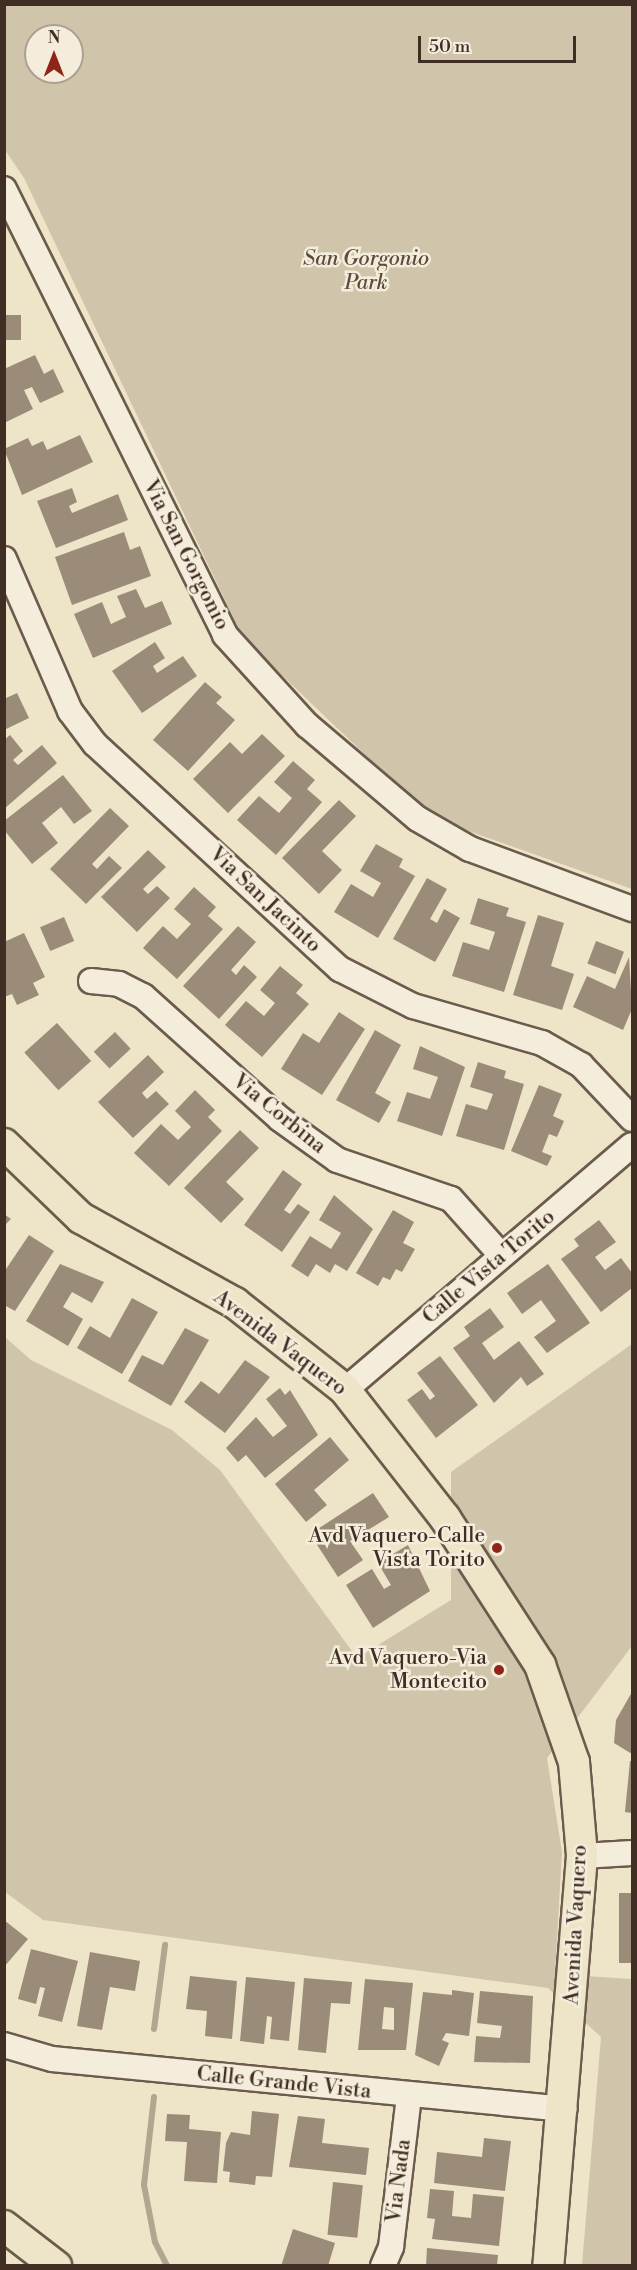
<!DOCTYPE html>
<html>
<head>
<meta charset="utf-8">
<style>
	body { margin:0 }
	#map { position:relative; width:637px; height:2270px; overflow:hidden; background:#eee4c7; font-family:"Libre Bodoni",serif }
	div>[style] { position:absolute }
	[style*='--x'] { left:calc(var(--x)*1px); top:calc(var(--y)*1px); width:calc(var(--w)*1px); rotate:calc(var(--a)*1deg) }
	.green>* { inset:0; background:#d0c5ab }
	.stream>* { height:6px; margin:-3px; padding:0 3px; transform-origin:3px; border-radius:3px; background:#b3a690 }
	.building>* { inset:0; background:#9a8c79; transform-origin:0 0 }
	.roads { filter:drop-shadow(2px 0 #6c5b4d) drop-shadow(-2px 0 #6c5b4d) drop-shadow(0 2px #6c5b4d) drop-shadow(0 -2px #6c5b4d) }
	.minor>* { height:24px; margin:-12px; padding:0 12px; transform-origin:12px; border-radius:12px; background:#f4eddb }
	.major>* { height:30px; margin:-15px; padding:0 15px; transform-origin:15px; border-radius:15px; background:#eee4c7 }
	.dots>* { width:16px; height:16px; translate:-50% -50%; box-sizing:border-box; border:3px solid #f4eddb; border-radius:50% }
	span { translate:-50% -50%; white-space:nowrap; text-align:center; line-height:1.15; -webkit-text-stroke:5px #f4eddb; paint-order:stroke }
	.park-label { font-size:21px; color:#5d4b3f; font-style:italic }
	.street-label { font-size:21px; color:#402d24 }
	.poi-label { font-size:21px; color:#402d24 }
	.right { translate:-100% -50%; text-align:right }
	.frame { position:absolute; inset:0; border:6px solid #402d24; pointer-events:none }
	.north { position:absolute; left:24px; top:24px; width:60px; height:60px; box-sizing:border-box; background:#f4eddb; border:2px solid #aca092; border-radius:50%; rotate:0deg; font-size:16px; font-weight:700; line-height:24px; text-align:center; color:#402d24 }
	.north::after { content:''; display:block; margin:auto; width:21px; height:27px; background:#8f2418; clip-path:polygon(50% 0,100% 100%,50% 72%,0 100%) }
	.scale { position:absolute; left:418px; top:36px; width:158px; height:27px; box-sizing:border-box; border:3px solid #402d24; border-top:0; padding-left:8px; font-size:18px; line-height:21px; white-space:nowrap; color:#402d24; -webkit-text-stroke:4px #f4eddb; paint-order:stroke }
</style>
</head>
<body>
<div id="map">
	<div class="green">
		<div style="clip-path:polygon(evenodd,4px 5px,632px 5px,632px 889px,457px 827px,407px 795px,243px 638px,24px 178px,5px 150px,4px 5px,36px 36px,72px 36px,72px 72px,36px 72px,36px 36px)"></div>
		<div style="clip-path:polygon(5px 1337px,31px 1360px,172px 1430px,220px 1470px,357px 1658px,451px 1600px,451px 1472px,632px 1344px,632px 1646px,547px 1758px,562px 1852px,555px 1974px,632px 1979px,632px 2265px,582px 2265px,601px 2037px,548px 1988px,43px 1920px,5px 1892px)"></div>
	</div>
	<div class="stream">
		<div style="--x:154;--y:2029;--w:85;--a:-82.5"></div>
		<div style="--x:154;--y:2097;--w:89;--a:96.5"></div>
		<div style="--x:144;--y:2185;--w:58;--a:79.1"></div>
		<div style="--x:155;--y:2242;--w:27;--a:63"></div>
	</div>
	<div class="building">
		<div style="left:4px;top:315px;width:17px;height:25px"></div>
		<div style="clip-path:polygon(35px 355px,44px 374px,53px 369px,64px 392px,40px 403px,32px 387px,24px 390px,33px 409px,4px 423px,4px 369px)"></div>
		<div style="clip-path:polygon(80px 435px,93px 462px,22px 495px,4px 449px,28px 438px,32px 446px,43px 441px,47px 450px)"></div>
		<div style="clip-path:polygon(72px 488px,77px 502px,69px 506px,72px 513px,118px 494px,128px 520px,56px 548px,37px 501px)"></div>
		<div style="clip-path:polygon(124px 532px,130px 550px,140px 546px,151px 576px,72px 605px,55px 557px)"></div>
		<div style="clip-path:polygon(136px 589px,145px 608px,162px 601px,172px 624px,93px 658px,74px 614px,102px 602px,111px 624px,126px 617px,117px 596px)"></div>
		<div style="clip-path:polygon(155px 642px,165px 658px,153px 666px,157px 673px,183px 656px,197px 676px,142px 713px,112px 671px)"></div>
		<div style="clip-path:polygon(205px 682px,222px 697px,216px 703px,235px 720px,188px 771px,153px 740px)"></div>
		<div style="clip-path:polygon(17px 693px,29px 718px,4px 730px,4px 699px)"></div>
		<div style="clip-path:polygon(262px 734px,285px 756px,228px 813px,193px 779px,230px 742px,242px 754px)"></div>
		<div style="clip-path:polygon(10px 735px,23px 751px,13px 760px,18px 765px,42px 745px,57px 763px,4px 809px,4px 740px)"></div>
		<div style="clip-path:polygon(293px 761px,315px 780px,307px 789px,322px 802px,276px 855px,237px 820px,259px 796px,279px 813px,292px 798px,274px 782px)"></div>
		<div style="clip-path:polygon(63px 775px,92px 811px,74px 824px,61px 807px,42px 823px,58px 843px,32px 864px,4px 830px,4px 821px)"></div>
		<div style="clip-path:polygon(339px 800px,356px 816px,322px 851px,342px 870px,319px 894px,282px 858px)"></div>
		<div style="clip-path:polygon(110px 808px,129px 826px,92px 864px,97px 869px,109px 856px,122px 868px,86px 904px,50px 869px)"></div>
		<div style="clip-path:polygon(376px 844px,403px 859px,399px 867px,415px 876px,378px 938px,334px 912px,351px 884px,373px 897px,381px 883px,360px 871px)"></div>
		<div style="clip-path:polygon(148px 850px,166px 867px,143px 889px,148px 894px,157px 886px,170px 898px,137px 932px,101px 897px)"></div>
		<div style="clip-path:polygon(427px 878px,447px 889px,430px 919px,437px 923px,444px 909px,460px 918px,435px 962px,393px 939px)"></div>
		<div style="clip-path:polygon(194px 887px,216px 907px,208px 916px,223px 929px,177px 979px,143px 948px,163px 926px,177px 939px,191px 924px,174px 909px)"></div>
		<div style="clip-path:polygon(478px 898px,509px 908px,506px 916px,526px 922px,504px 992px,452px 976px,463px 942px,489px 950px,495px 932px,470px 924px)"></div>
		<div style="clip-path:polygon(538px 915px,564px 923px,551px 966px,574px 974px,562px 1010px,513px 995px)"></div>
		<div style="left:64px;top:917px;width:26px;height:26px;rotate:67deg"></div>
		<div style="clip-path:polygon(238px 926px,256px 942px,231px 970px,236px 975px,244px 965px,257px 977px,219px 1019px,183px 986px)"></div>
		<div style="clip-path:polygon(24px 933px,45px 977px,33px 983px,39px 995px,17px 1005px,12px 994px,4px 997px,4px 942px)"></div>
		<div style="left:596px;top:941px;width:30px;height:24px;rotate:21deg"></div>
		<div style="clip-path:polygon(629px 957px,632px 1009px,623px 1030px,573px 1007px,587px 976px,615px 989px)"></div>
		<div style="clip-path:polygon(280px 966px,303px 985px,296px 993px,309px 1004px,262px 1057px,225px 1025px,246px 1001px,264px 1016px,275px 1003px,260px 990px)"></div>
		<div style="clip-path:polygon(339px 1012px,365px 1029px,322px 1095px,281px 1069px,303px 1033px,319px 1043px)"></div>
		<div style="left:57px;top:1023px;width:51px;height:44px;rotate:48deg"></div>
		<div style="clip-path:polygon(375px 1030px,401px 1045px,375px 1093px,391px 1102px,379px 1123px,336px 1100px)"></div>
		<div style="left:115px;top:1032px;width:23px;height:29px;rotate:47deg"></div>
		<div style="clip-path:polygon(420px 1046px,465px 1067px,442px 1136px,397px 1121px,407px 1092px,430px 1099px,438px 1077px,413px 1069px)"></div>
		<div style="clip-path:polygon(148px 1055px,164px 1072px,142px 1093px,147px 1099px,156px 1091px,169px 1104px,133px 1138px,98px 1102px)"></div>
		<div style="clip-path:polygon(478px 1062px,506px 1071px,504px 1078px,524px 1084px,504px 1150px,456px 1136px,466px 1104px,487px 1110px,493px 1094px,470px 1087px)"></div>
		<div style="clip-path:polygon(539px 1085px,562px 1094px,553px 1116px,564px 1121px,557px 1137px,549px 1134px,542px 1152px,552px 1156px,547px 1166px,511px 1151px)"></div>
		<div style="clip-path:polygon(195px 1090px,215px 1110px,208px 1117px,222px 1131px,169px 1186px,134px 1153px,161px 1124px,178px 1140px,191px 1127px,175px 1111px)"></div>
		<div style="clip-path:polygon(240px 1130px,259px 1148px,226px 1182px,244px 1199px,221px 1223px,184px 1188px)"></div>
		<div style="clip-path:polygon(283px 1170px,302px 1184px,284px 1210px,290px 1214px,298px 1204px,310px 1212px,282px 1252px,244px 1225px)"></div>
		<div style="clip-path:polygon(334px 1195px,373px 1229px,347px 1271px,335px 1264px,330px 1273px,316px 1264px,308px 1277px,291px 1266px,310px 1236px,331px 1249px,341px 1233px,319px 1220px)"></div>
		<div style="clip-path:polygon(393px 1210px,414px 1222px,403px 1243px,415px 1249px,402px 1272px,396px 1269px,390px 1280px,383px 1277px,378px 1286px,356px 1273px)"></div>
		<div style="clip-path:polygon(4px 1214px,11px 1219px,4px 1226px)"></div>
		<div style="clip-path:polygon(599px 1220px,616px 1242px,595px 1257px,605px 1270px,621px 1258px,632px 1273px,632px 1288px,601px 1312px,561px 1259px,579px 1246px,574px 1239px)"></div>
		<div style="clip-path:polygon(29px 1235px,54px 1251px,15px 1311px,4px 1305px,4px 1272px)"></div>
		<div style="clip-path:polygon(60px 1264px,104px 1282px,92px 1303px,72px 1292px,63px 1307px,83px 1319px,68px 1346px,26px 1321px)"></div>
		<div style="clip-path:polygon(548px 1264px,590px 1323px,547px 1353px,534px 1337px,556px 1321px,541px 1300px,522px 1314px,507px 1293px)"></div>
		<div style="clip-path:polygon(132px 1298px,158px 1312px,122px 1374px,77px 1348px,90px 1326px,110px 1338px)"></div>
		<div style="clip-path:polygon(490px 1308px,504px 1327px,482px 1343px,494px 1360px,519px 1341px,544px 1374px,527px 1386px,521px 1377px,494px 1403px,453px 1348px,470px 1336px,464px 1327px)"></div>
		<div style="clip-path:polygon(185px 1328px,209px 1340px,171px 1406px,128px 1381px,142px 1355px,163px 1365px)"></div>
		<div style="clip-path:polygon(440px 1356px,478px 1405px,436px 1438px,407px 1400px,422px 1389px,430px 1400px,435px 1396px,417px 1373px)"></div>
		<div style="clip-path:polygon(245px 1360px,270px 1377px,225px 1433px,184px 1402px,201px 1381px,219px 1394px)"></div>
		<div style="clip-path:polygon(280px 1388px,285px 1395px,290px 1390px,318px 1435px,265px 1478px,246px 1455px,238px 1462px,226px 1448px,256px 1417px,273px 1437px,287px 1426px,266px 1399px)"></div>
		<div style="clip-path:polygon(330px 1437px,349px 1460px,314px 1490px,327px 1505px,306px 1522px,275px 1484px)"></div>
		<div style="clip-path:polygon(373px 1493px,389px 1517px,350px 1541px,363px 1560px,338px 1577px,310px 1534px)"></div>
		<div style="clip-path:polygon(408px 1545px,430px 1591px,373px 1628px,346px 1585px,372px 1569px,384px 1589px,391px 1585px,378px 1563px)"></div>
		<div style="clip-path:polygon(632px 1692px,632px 1754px,614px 1743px,616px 1720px)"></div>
		<div style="clip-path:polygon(630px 1761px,632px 1761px,632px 1813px,625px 1812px)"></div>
		<div style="left:619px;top:1893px;width:13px;height:70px"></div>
		<div style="clip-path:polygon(4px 1920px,28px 1939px,4px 1967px)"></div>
		<div style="clip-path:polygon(31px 1949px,78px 1961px,62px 2022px,38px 2016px,45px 1988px,40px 1987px,36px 2004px,18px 1999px)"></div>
		<div style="clip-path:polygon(90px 1952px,140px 1961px,135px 1991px,110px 1987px,102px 2030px,77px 2026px)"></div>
		<div style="clip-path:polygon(190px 1976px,237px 1981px,232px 2039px,205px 2036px,207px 2011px,186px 2009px)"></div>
		<div style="clip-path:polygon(246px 1977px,295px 1982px,289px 2041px,270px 2039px,272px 2017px,267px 2016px,264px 2044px,240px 2041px)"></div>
		<div style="clip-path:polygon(304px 1978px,352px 1982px,350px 2004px,331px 2003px,326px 2053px,298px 2050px)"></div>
		<div style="clip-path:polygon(evenodd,365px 1979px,413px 1983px,406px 2050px,358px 2050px,365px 1979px,384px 2007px,394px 2008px,394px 2030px,382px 2029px,384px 2007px)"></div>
		<div style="clip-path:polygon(452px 1990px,474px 1993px,469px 2036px,446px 2033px,442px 2040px,449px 2043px,439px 2066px,415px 2055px,423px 1992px,452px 1995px)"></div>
		<div style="clip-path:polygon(480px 1991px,533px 1996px,530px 2063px,474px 2062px,476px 2036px,500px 2038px,502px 2026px,477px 2023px)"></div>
		<div style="clip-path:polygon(252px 2111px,279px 2114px,272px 2177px,256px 2176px,255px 2185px,229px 2182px,230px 2172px,223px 2171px,226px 2143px,231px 2132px,250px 2135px)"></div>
		<div style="clip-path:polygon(167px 2114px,190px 2115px,189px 2129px,221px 2132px,217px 2183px,184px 2181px,187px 2142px,165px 2141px)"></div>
		<div style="clip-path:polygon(298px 2116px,325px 2119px,322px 2143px,369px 2148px,366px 2175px,289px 2167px)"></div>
		<div style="clip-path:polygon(484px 2138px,511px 2141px,505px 2191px,434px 2183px,437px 2152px,482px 2157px)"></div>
		<div style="left:333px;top:2182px;width:30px;height:53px;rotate:6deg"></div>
		<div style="clip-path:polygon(430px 2189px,454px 2191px,452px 2216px,471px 2218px,473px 2194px,504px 2197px,499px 2246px,432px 2239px,435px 2219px,427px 2218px)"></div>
		<div style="clip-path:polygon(293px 2229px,335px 2243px,328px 2266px,281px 2266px)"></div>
		<div style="clip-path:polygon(427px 2248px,498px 2255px,497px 2266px,426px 2266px)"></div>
	</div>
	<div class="roads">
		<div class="minor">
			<div style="--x:4;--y:189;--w:498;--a:63.6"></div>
			<div style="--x:225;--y:635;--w:122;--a:47.7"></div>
			<div style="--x:307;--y:725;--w:145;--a:40.3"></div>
			<div style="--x:418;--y:819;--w:60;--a:30"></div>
			<div style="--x:470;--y:849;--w:173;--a:20.3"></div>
			<div style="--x:4;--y:559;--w:166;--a:66.5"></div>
			<div style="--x:70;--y:711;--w:41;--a:52.9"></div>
			<div style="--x:95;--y:744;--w:333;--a:42.6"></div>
			<div style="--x:340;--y:969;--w:82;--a:26.9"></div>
			<div style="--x:413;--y:1006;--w:134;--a:16"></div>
			<div style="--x:542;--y:1043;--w:45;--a:29.4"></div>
			<div style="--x:581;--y:1065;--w:74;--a:46.6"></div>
			<div style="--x:91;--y:981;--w:28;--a:6"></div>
			<div style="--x:119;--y:984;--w:27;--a:27"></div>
			<div style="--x:143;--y:996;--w:184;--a:41.9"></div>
			<div style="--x:280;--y:1119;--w:70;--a:35.7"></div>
			<div style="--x:337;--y:1160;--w:120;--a:18.9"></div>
			<div style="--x:451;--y:1199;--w:76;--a:48.2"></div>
			<div style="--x:345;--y:1390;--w:377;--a:-40.5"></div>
			<div style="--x:582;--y:1856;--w:50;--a:-3.4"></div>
			<div style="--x:4;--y:2045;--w:50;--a:16.3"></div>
			<div style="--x:52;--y:2059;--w:515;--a:5.57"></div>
			<div style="--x:383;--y:2266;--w:21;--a:-67"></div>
			<div style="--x:391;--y:2247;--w:153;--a:-83.2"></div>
		</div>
		<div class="major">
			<div style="--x:4;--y:1144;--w:107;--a:43.9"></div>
			<div style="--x:81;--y:1218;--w:176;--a:28.9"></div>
			<div style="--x:235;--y:1303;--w:140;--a:38.3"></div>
			<div style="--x:345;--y:1390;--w:162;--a:52"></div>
			<div style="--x:445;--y:1518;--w:175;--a:57.1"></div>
			<div style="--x:540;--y:1665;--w:103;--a:70.7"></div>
			<div style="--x:574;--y:1762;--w:94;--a:85.1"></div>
			<div style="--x:582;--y:1856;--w:411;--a:94.7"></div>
			<div style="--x:4;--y:2226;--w:66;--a:37.6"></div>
		</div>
	</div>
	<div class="dots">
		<div style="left:497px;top:1548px;background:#8f2418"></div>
		<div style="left:499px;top:1670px;background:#8f2418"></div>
	</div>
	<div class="park-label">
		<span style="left:366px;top:271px">San Gorgonio<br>Park</span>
	</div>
	<div class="street-label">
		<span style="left:186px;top:555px;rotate:63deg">Via San Gorgonio</span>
		<span style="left:265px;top:900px;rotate:43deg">Via San Jacinto</span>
		<span style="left:279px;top:1114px;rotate:39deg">Via Corbina</span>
		<span style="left:489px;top:1267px;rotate:-40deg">Calle Vista Torito</span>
		<span style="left:280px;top:1343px;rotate:37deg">Avenida Vaquero</span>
		<span style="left:576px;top:1925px;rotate:-87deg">Avenida Vaquero</span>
		<span style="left:284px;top:2083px;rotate:6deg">Calle Grande Vista</span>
		<span style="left:399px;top:2181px;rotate:-83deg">Via Nada</span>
	</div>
	<div class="poi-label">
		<span class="right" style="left:485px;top:1548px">Avd Vaquero-Calle<br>Vista Torito</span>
		<span class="right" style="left:487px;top:1670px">Avd Vaquero-Via<br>Montecito</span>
	</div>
	<div class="frame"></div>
	<div class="north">N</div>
	<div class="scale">50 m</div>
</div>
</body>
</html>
